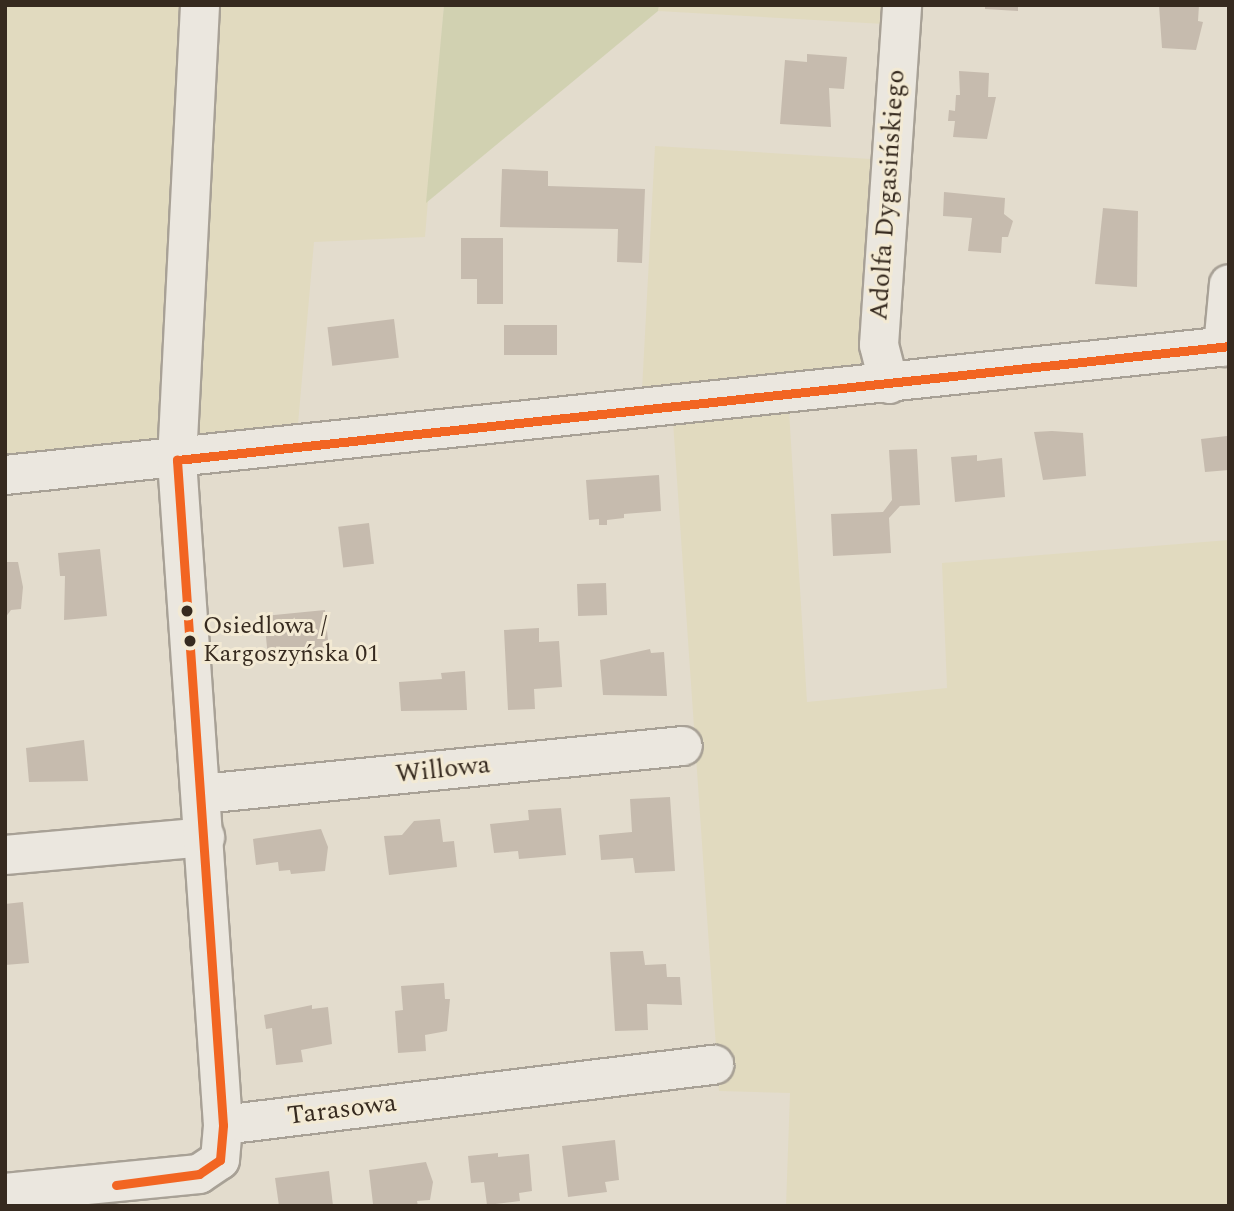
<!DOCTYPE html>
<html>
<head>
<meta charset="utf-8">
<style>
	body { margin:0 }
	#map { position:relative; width:1234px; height:1211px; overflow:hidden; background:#e3dccd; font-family:Spectral,serif }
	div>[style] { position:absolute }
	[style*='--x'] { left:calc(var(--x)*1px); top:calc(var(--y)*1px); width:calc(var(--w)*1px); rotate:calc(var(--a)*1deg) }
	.farmland>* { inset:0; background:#e1dabf }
	.green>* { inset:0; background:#d1d1b1 }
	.building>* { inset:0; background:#c6bbae; transform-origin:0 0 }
	.roads { filter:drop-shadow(2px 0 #a8a196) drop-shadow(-2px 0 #a8a196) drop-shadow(0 2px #a8a196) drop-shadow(0 -2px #a8a196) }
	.minor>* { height:38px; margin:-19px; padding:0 19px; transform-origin:19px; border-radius:19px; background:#ebe7df }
	.bus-1>* { height:9px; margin:-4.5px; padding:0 4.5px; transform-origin:4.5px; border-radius:4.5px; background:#f26522 }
	.dots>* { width:19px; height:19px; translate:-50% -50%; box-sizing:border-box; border:4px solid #f3ead4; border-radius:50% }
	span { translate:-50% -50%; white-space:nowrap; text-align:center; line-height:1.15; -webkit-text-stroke:6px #f3ead4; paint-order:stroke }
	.bus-label { font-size:24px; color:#362a1f }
	.left { translate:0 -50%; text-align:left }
	.street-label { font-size:26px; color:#362a1f }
	.frame { position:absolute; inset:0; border:7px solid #362a1f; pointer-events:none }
</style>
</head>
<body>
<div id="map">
	<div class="farmland">
		<div style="clip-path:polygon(5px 5px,444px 5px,425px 237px,314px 242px,296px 447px,5px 475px)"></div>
		<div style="clip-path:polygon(659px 5px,885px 5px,884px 24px,658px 11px)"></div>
		<div style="clip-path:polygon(655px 146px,888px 160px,889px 384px,788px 394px,807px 702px,947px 688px,942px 563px,1229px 540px,1229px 1206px,786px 1206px,790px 1093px,719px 1091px,672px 407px,641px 409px)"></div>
	</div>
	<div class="green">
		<div style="clip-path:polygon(444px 5px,659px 5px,658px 11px,426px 203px)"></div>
	</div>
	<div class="building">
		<div style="clip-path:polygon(985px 5px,1018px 5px,1018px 11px,985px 9px)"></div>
		<div style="clip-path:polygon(1159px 5px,1199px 5px,1198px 21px,1203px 22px,1196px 50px,1162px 48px)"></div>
		<div style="clip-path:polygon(807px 54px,847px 57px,844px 89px,829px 88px,831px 127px,780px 124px,785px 60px,807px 62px)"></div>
		<div style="clip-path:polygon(959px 71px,989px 73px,988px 97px,996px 97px,987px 139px,953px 137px,955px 121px,948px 121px,949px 110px,955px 111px,956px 95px,960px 95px)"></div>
		<div style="clip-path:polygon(502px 169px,548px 171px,548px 186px,645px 189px,642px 263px,617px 262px,618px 229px,500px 227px)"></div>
		<div style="clip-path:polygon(944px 192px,1005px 198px,1004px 214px,1013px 221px,1008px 237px,1002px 237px,1001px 253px,968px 251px,972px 218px,943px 216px)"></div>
		<div style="clip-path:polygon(1103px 208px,1138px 211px,1137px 287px,1095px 284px)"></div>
		<div style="clip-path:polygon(461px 238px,503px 238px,503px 304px,477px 304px,477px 279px,461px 279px)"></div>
		<div style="left:394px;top:319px;width:39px;height:67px;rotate:83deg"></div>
		<div style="left:504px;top:325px;width:53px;height:30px"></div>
		<div style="clip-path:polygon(1229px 426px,1229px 470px,1205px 472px,1201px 439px,1227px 436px)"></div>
		<div style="clip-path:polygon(1052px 431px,1083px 433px,1086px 476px,1043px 480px,1034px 432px)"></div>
		<div style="clip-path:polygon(917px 449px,920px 505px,900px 506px,889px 518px,891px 553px,833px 556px,831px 514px,883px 512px,892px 500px,889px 450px)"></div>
		<div style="clip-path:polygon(977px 455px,977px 461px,1002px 458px,1005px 497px,955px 502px,951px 457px)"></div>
		<div style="clip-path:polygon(659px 475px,661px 511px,624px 514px,624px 518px,607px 520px,607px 525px,599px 525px,599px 519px,589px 520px,586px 480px)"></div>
		<div style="left:369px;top:523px;width:41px;height:31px;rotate:83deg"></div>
		<div style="clip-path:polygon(100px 549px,107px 616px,64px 620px,65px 576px,60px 576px,58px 553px)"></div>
		<div style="clip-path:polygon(5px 562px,18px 562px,23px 587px,21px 609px,11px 610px,5px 618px)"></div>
		<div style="left:606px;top:583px;width:32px;height:29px;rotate:88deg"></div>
		<div style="clip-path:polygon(325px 610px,329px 651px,315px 652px,311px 660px,300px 664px,288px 663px,283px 656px,268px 658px,264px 616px)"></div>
		<div style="clip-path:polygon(539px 628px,539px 642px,559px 641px,562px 687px,534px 689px,535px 709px,508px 710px,504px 630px)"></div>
		<div style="clip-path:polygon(650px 649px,651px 653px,664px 652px,667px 696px,603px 695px,600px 660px)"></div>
		<div style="clip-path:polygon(465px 671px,467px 710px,401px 711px,399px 682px,442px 679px,441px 673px)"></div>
		<div style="clip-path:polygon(84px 740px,88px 781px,29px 782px,26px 748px)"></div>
		<div style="clip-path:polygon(670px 797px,675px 871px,635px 873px,633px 858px,601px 860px,599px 835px,632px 832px,630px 799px)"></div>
		<div style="clip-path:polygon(561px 808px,566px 855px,519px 859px,518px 851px,494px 853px,490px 824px,529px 820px,528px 810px)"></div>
		<div style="clip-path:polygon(440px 819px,443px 842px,454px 841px,457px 867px,389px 875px,384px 836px,402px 835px,414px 821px)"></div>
		<div style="clip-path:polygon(321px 829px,328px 847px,325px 871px,291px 874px,290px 870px,279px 871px,278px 862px,256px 865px,253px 839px)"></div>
		<div style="clip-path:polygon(23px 902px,29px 963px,5px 965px,5px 904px)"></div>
		<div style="clip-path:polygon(643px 951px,645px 965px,666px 964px,667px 977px,680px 977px,682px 1005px,647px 1004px,648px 1030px,615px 1031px,610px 952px)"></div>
		<div style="clip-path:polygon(444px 983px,445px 999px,450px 999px,447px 1031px,425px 1035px,426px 1051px,398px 1053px,395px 1011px,403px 1010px,401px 986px)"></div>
		<div style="clip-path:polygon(312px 1005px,312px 1009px,328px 1007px,332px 1044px,301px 1050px,303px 1062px,276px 1065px,272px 1028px,266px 1029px,264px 1015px)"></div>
		<div style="clip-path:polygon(615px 1140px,619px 1180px,605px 1182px,607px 1192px,568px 1197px,562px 1146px)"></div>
		<div style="clip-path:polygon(498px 1153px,498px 1157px,529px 1154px,532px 1191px,519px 1193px,520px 1201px,487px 1205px,484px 1182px,471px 1183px,468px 1156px)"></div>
		<div style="clip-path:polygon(426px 1162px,433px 1182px,430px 1200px,417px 1201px,418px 1206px,373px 1204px,369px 1170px)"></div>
		<div style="clip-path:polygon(329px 1171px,333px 1206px,279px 1206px,275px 1178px)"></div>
	</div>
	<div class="roads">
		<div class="minor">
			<div style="--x:1223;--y:347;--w:63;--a:-84.6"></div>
			<div style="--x:889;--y:384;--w:40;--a:-104.4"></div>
			<div style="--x:879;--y:345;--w:341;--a:-86.1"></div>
			<div style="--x:5;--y:475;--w:1231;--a:-6.02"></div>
			<div style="--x:202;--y:794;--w:483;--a:-5.7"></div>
			<div style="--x:5;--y:855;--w:201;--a:-5.1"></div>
			<div style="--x:223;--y:1125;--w:495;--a:-7"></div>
			<div style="--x:5;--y:1193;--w:195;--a:-5.6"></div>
			<div style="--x:199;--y:1174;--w:25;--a:-34"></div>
			<div style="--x:220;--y:1160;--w:35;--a:-85"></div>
			<div style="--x:223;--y:1125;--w:667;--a:-93.96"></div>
			<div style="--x:177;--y:460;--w:456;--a:-87.1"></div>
		</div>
	</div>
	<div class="bus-1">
		<div style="--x:177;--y:460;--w:1058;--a:-6.18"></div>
		<div style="--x:116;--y:1185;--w:84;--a:-7.5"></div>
		<div style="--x:199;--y:1174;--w:25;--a:-34"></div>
		<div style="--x:220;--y:1160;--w:35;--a:-85"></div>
		<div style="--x:223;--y:1125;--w:667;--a:-93.96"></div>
	</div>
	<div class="dots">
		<div style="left:187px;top:611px;background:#362a1f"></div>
		<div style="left:190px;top:641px;background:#362a1f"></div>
	</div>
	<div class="bus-label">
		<span class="left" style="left:203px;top:641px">Osiedlowa /<br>Kargoszyńska 01</span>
	</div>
	<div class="street-label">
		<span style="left:888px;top:195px;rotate:-86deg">Adolfa Dygasińskiego</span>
		<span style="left:443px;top:770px;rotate:-6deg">Willowa</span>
		<span style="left:342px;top:1110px;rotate:-7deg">Tarasowa</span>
	</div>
	<div class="frame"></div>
</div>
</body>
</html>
